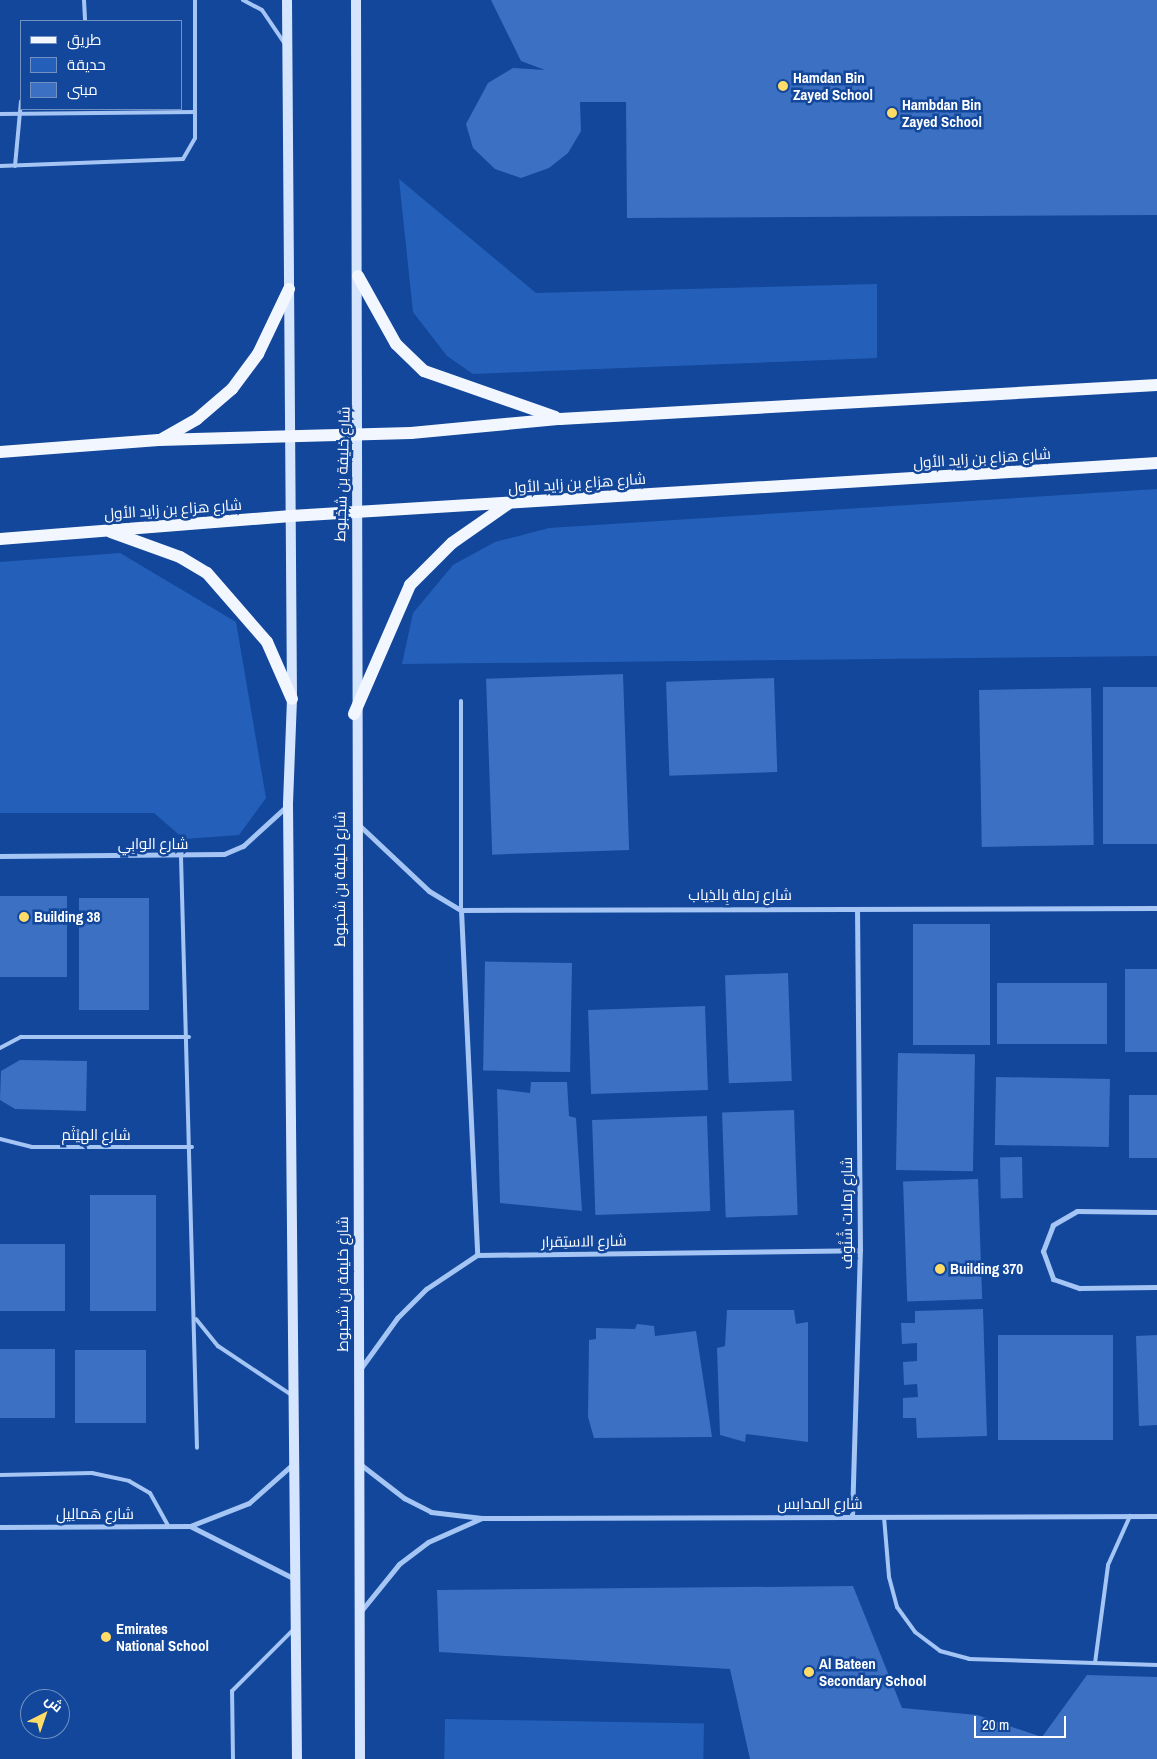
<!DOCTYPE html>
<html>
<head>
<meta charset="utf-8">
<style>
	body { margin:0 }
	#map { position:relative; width:1157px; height:1759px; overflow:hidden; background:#12479b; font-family:"Archivo Narrow",Cairo,sans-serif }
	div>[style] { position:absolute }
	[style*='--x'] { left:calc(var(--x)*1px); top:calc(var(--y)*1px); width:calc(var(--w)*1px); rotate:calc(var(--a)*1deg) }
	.green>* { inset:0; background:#2460b9; transform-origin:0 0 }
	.building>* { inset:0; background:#3b70c2; transform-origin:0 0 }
	.lane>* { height:4px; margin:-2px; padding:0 2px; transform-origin:2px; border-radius:2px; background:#a5c5f4 }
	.street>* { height:5px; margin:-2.5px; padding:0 2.5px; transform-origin:2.5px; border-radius:2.5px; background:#a5c5f4 }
	.secondary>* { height:10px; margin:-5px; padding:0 5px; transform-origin:5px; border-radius:5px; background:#d5e5fd }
	.primary>* { height:12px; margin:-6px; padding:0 6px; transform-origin:6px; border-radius:6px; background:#f2f7ff }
	.dots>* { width:14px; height:14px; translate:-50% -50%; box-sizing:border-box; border:2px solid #12479b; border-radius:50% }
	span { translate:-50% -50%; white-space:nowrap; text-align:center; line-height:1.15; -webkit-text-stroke:5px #12479b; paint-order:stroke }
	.poi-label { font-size:15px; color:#fff; font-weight:700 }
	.left { translate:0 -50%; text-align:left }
	.street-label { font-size:15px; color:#fff }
	.legend { position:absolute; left:20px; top:20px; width:162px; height:90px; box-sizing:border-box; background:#12479b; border:1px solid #7191c3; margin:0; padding:6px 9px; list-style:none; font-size:15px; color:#fff }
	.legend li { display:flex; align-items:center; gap:10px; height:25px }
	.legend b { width:25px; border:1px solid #7191c3 }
	.north { position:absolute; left:20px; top:1689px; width:50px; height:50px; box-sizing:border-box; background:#12479b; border:1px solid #7191c3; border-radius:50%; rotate:41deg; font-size:14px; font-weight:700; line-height:20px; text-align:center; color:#fff }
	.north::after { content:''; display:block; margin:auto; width:18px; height:22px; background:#ffdb68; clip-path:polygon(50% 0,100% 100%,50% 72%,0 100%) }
	.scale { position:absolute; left:974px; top:1716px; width:92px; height:22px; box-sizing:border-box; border:2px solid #fff; border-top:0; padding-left:6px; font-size:15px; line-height:18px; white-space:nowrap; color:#fff; -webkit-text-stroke:4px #12479b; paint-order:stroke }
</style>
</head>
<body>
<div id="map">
	<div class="green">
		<div style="clip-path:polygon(399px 179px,536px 293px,877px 284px,877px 358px,473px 374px,447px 356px,413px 312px)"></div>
		<div style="clip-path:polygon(1157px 489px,1157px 656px,402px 664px,413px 613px,453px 565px,495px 542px,549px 528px)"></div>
		<div style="clip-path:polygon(120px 553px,236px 622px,266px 798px,239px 835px,184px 839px,154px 813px,0 813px,0 562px)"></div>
		<div style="left:445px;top:1719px;width:259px;height:40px;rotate:1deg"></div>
	</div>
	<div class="building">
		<div style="clip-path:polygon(491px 0,1157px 0,1157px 215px,627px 218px,626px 102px,580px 102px,581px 131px,568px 153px,549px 168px,521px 178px,495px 169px,473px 148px,466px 124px,488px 83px,513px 68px,545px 70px,521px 61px)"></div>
		<div style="left:623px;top:674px;width:176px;height:137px;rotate:88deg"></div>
		<div style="left:774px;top:678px;width:94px;height:108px;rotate:88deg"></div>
		<div style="left:1157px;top:687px;width:157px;height:54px;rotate:90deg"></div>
		<div style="left:1091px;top:688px;width:157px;height:112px;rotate:89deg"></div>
		<div style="left:0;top:896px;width:67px;height:81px"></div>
		<div style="left:149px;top:898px;width:112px;height:70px;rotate:90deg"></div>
		<div style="left:913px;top:924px;width:77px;height:121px"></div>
		<div style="left:572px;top:963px;width:109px;height:87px;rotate:91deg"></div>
		<div style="left:1157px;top:969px;width:83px;height:32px;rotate:90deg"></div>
		<div style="left:788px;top:973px;width:108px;height:63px;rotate:88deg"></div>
		<div style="left:997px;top:983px;width:110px;height:61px"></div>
		<div style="left:705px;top:1006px;width:84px;height:117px;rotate:88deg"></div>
		<div style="left:898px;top:1053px;width:77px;height:117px;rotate:1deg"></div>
		<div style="clip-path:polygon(20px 1060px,87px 1061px,86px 1111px,15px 1109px,0 1100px,1px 1071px)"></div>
		<div style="left:996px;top:1077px;width:114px;height:68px;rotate:1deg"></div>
		<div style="clip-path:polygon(531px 1082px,567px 1082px,569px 1116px,576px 1118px,582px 1211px,500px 1203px,497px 1089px,530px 1093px)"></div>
		<div style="left:1129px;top:1095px;width:28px;height:63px"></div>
		<div style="left:794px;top:1110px;width:105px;height:72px;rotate:88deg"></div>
		<div style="left:707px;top:1116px;width:95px;height:115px;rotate:88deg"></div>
		<div style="left:1022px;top:1157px;width:41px;height:22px;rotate:89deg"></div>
		<div style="left:978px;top:1179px;width:120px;height:75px;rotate:88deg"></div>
		<div style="left:90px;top:1195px;width:66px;height:116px"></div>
		<div style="left:0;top:1244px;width:65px;height:67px"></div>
		<div style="clip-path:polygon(983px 1309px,987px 1436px,917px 1438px,916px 1418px,903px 1418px,903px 1398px,918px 1397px,917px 1384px,904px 1385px,903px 1362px,917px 1361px,917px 1343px,902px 1344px,901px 1323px,915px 1323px,915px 1311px)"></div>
		<div style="clip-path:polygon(727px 1310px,794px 1310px,796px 1324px,808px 1322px,808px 1442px,746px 1434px,745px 1442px,720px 1435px,717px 1348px,725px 1346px)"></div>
		<div style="clip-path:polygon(637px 1324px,654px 1326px,655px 1336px,696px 1331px,712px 1437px,594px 1438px,588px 1417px,589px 1340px,596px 1339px,596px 1328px,635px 1329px)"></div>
		<div style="left:998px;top:1335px;width:115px;height:105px"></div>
		<div style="clip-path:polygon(1157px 1335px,1157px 1425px,1139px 1426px,1136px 1336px)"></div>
		<div style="left:0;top:1349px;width:55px;height:69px"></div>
		<div style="left:75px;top:1350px;width:71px;height:73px"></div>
		<div style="clip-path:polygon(853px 1586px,902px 1708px,977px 1715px,1042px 1737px,1087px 1675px,1157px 1677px,1157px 1759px,750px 1759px,730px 1669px,439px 1652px,437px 1590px)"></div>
	</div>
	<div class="lane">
		<div style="--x:84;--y:0;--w:21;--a:87"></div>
		<div style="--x:243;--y:0;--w:21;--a:28"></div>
		<div style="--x:262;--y:10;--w:41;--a:55.9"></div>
		<div style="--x:0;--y:114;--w:195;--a:-0.6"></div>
		<div style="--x:0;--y:166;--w:183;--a:-2.2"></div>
		<div style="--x:183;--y:159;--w:24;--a:-60"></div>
		<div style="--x:195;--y:138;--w:138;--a:-90"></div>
		<div style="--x:15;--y:166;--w:65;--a:-84.7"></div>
		<div style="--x:181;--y:857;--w:591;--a:88.45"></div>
		<div style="--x:461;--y:910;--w:209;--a:-90"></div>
		<div style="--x:0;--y:1048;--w:24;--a:-28"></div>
		<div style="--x:21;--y:1037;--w:168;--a:0"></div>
		<div style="--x:0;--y:1139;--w:33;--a:14"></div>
		<div style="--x:32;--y:1147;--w:160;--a:0"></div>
		<div style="--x:196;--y:1319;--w:35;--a:51"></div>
		<div style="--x:218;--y:1346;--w:90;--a:33.7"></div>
		<div style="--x:0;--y:1475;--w:92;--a:-1.2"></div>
		<div style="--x:92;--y:1473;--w:38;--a:12"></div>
		<div style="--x:129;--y:1481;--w:24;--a:30"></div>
		<div style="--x:150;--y:1493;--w:38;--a:61"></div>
		<div style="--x:884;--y:1517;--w:60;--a:85.2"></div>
		<div style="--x:889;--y:1577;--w:31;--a:75"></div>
		<div style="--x:897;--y:1607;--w:31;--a:54"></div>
		<div style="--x:915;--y:1632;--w:31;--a:37"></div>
		<div style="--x:940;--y:1651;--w:30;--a:15"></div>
		<div style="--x:969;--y:1659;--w:188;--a:1.8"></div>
		<div style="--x:1095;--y:1663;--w:99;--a:-82.4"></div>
		<div style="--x:1108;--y:1565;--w:54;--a:-65.8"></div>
		<div style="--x:233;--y:1759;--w:68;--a:-90.8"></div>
		<div style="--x:232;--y:1691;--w:86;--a:-45"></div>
	</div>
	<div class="street">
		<div style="--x:359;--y:825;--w:96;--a:43.3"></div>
		<div style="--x:429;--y:891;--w:37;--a:31"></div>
		<div style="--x:461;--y:910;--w:696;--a:-0.16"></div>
		<div style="--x:0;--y:856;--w:224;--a:-0.5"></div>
		<div style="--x:224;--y:854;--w:21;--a:-23"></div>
		<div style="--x:243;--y:846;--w:61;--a:-42.3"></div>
		<div style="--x:461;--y:910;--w:345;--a:87.3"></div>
		<div style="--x:1157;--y:1212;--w:80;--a:-179.3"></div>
		<div style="--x:1077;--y:1211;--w:28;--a:150"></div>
		<div style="--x:1053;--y:1225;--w:28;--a:111"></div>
		<div style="--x:1043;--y:1251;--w:30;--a:70"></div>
		<div style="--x:1053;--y:1279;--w:28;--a:19"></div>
		<div style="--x:1079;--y:1288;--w:78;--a:-0.7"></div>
		<div style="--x:361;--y:1368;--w:62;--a:-54.2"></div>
		<div style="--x:397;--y:1318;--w:41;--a:-45"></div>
		<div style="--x:426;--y:1289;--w:61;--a:-33.7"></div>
		<div style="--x:477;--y:1255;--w:383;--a:-0.7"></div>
		<div style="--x:360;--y:1464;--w:56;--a:37.7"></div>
		<div style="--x:404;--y:1498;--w:30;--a:27"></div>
		<div style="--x:431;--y:1512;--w:51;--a:6.7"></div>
		<div style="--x:482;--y:1518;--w:675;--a:-0.17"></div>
		<div style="--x:852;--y:1517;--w:267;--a:-88.3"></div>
		<div style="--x:860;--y:1250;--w:341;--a:-90.5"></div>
		<div style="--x:190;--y:1526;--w:118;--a:26.8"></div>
		<div style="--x:0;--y:1527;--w:190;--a:-0.3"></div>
		<div style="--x:190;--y:1526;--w:63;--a:-21.3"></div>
		<div style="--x:249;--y:1503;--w:59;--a:-41.6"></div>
		<div style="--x:361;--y:1611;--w:60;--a:-51"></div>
		<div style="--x:399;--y:1564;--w:36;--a:-37"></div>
		<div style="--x:428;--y:1542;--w:59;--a:-24"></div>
	</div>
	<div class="secondary">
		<div style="--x:287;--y:0;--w:699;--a:89.59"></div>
		<div style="--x:292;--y:699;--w:106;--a:92.2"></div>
		<div style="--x:288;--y:805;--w:954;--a:89.46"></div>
		<div style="--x:356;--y:0;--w:1759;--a:89.87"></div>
	</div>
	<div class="primary">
		<div style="--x:358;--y:276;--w:78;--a:60.8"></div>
		<div style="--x:396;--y:344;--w:39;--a:44"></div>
		<div style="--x:424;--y:371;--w:139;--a:19.3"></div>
		<div style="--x:162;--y:439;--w:40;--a:-29.7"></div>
		<div style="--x:197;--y:419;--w:46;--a:-40.6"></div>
		<div style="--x:232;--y:389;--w:44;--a:-53.4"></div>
		<div style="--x:258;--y:354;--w:72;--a:-64.5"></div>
		<div style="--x:0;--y:452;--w:159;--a:-4.3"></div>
		<div style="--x:159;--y:440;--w:252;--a:-1.6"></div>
		<div style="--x:411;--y:433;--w:150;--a:-5.4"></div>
		<div style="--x:560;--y:419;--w:598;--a:-3.26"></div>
		<div style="--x:111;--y:532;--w:73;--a:19.9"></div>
		<div style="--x:180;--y:557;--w:31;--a:31"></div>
		<div style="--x:207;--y:573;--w:91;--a:49"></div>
		<div style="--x:267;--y:642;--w:62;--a:66.3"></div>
		<div style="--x:0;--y:539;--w:292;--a:-4.5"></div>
		<div style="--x:291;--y:516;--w:868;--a:-3.5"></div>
		<div style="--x:354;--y:714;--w:141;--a:-66.5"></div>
		<div style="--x:410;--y:585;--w:59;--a:-45"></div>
		<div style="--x:452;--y:543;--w:68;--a:-34.9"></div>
	</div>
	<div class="dots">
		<div style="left:783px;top:86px;background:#ffdb68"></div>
		<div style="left:892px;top:113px;background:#ffdb68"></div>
		<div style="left:24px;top:917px;background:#ffdb68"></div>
		<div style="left:940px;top:1269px;background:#ffdb68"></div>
		<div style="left:106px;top:1637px;background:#ffdb68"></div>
		<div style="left:809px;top:1672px;background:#ffdb68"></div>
	</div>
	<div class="poi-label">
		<span class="left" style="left:793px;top:86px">Hamdan Bin<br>Zayed School</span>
		<span class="left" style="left:902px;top:113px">Hambdan Bin<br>Zayed School</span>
		<span class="left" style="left:34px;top:917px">Building 38</span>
		<span class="left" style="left:950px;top:1269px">Building 370</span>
		<span class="left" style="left:116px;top:1637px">Emirates<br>National School</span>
		<span class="left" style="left:819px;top:1672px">Al Bateen<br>Secondary School</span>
	</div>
	<div class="street-label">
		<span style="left:982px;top:458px;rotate:-4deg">شارع هزاع بن زايد الأول</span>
		<span style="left:342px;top:474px;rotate:-88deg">شارع خليفة بن شخبوط</span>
		<span style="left:577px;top:483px;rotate:-4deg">شارع هزاع بن زايد الأول</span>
		<span style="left:173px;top:509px;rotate:-4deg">شارع هزاع بن زايد الأول</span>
		<span style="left:153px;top:844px">شارع الوابِي</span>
		<span style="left:340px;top:879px;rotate:-90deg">شارع خليفة بن شخبوط</span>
		<span style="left:740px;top:895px">شارع رَملة بِالذِياب</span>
		<span style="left:96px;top:1135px">شارع الهَيْثَم</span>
		<span style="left:847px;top:1213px;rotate:-90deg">شارع رَملات شُنُوف</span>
		<span style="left:584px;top:1241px;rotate:-1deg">شارع الاستِقرار</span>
		<span style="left:343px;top:1284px;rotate:-90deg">شارع خليفة بن شخبوط</span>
		<span style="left:820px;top:1504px">شارع المدابس</span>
		<span style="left:95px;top:1514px">شارع هَمالِيل</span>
	</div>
	<ul class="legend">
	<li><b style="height:6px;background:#f2f7ff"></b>طريق</li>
	<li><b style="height:14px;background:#2460b9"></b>حديقة</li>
	<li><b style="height:14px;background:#3b70c2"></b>مبنى</li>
	</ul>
	<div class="north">ش</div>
	<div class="scale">20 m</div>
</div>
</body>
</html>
